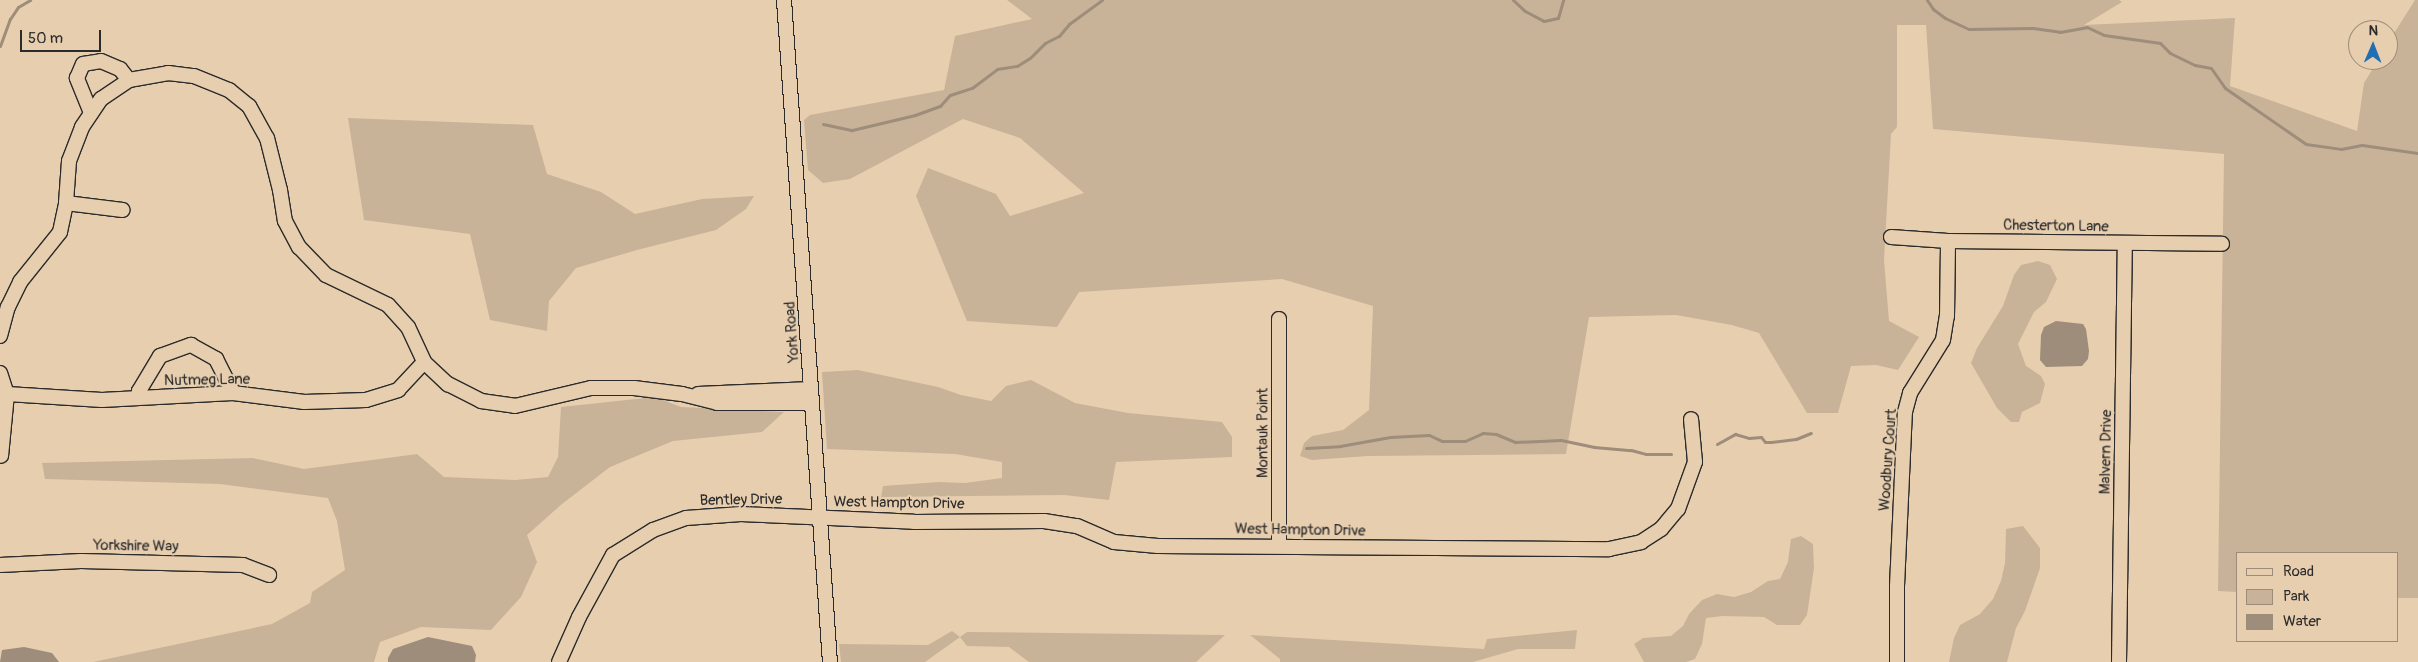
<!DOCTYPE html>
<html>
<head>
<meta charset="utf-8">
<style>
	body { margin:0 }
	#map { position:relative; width:2418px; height:662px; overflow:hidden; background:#e7ceaf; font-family:Pangolin,sans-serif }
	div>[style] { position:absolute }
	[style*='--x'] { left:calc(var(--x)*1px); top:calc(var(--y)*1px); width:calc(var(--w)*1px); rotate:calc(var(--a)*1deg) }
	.green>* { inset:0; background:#c8b399 }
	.water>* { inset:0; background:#9d8d7a }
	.stream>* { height:3px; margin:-1.5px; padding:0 1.5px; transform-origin:1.5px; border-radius:1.5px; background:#9d8d7a }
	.roads { filter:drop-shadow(1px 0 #2b2b2b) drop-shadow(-1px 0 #2b2b2b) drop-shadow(0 1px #2b2b2b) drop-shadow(0 -1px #2b2b2b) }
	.minor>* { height:14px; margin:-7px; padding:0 7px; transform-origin:7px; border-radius:7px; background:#e7ceaf }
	span { translate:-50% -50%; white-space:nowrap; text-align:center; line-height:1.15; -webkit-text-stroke:4px #e7ceaf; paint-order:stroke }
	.street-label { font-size:15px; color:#2b2b2b }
	.legend { position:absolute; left:2236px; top:552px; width:162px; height:90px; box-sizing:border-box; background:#e7ceaf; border:1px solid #9c8d7a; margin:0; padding:6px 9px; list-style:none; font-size:15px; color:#2b2b2b }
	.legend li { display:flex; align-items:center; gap:10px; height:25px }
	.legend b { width:25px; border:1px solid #9c8d7a }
	.north { position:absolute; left:2348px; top:20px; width:50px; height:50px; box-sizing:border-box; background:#e7ceaf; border:1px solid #9c8d7a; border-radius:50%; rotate:1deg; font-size:14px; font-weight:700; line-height:20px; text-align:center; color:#2b2b2b }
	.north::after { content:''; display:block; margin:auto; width:18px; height:22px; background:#1f6fb2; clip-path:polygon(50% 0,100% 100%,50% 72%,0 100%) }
	.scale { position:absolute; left:20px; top:30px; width:81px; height:22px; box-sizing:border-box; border:2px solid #2b2b2b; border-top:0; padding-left:6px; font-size:15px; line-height:18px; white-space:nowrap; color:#2b2b2b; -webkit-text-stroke:4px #e7ceaf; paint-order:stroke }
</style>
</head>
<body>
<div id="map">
	<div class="green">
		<div style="clip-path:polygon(1007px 0,2119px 0,2122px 2px,2084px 25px,2235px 18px,2230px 86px,2357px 131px,2364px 83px,2378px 60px,2388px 60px,2388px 43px,2415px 0,2418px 0,2418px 598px,2397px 598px,2397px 553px,2237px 553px,2237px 592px,2218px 591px,2224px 154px,1933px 129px,1926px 25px,1897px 25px,1897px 127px,1891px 134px,1884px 260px,1889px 321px,1919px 337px,1898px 370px,1876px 365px,1851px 366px,1838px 413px,1807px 413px,1759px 333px,1732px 325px,1676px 315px,1589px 317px,1566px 454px,1368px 456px,1312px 460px,1300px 456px,1304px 443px,1312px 436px,1343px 430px,1369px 410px,1373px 306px,1282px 279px,1079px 292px,1057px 327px,967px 321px,916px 196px,928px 168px,996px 194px,1010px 216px,1084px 193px,1020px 138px,963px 119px,850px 179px,823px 183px,808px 170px,804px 120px,810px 115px,944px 90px,955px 36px,1032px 19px)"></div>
		<div style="clip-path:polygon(348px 118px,533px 125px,547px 174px,601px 192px,635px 214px,702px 199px,754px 196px,746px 209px,716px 230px,637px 250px,576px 268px,549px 301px,547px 331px,490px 320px,470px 234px,364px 220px)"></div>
		<div style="clip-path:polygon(2038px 261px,2050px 265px,2057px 279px,2046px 302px,2034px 312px,2018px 344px,2026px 366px,2041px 376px,2045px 384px,2040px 403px,2022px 412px,2019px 422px,2011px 422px,1997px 408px,1971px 363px,1977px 348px,2003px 306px,2014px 275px,2021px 265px)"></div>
		<div style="clip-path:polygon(858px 370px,938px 387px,961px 395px,991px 401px,1006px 386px,1031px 380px,1075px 403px,1128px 413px,1222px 422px,1232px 437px,1232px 457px,1116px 462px,1109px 500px,1064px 495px,881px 497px,883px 486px,939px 482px,965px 483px,1002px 478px,1002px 462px,955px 454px,827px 449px,822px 372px)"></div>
		<div style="clip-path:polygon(655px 397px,681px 407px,784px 412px,762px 432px,673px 441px,610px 467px,562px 504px,527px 535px,537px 562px,521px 597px,491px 630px,421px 627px,380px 642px,374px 662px,93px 662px,272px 624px,310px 603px,312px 592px,345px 570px,337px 521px,328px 498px,220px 484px,45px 479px,42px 463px,253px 458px,304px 469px,417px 454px,444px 477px,515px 480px,548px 477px,558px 457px,561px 407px)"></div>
		<div style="clip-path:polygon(2023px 526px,2040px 548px,2040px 568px,2025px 611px,2016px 628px,2007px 662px,1949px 662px,1954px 638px,1960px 625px,1980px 614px,1993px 599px,2001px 581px,2005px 563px,2006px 529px)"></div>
		<div style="clip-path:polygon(1801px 536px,1813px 544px,1814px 568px,1807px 615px,1800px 625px,1777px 625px,1764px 617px,1723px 616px,1706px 618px,1702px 644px,1695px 659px,1686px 662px,1644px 662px,1634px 644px,1643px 638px,1671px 636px,1683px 626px,1689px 614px,1702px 600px,1717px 594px,1734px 597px,1751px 592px,1768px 581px,1780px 579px,1788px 562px,1791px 539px)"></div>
		<div style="clip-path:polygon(1577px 630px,1575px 649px,1518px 649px,1473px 662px,1280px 662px,1280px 659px,1250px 635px,1484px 649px,1487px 639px)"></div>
		<div style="clip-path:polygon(952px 631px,960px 637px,967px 632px,1225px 635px,1196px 662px,1029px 662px,1009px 647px,967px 646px,960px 637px,925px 662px,841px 662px,839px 644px,928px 645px)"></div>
	</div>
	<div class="water">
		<div style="clip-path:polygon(2056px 321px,2083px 324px,2086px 329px,2089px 351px,2088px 359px,2082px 366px,2046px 367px,2040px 360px,2041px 335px,2044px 327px)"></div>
		<div style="clip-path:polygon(428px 637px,472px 646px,476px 655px,475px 662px,388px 662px,388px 658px,393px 649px)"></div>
		<div style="clip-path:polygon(24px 647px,52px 653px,59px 662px,0 662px,2px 650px)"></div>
	</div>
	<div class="stream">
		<div style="--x:1513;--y:0;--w:16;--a:43"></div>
		<div style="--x:1525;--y:11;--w:21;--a:28"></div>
		<div style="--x:1544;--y:21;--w:14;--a:-12"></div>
		<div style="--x:1558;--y:18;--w:19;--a:-74"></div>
		<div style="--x:1927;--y:0;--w:11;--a:56"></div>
		<div style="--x:1933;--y:9;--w:15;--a:37"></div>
		<div style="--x:1945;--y:18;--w:26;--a:25"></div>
		<div style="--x:1969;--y:29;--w:64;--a:-0.9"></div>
		<div style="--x:2033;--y:28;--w:27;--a:8"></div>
		<div style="--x:2060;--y:32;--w:27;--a:-10"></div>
		<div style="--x:2087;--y:27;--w:19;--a:25"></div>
		<div style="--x:2104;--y:35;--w:57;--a:8.1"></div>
		<div style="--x:2160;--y:43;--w:14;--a:45"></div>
		<div style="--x:2170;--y:53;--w:28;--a:26"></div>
		<div style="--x:2195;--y:65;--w:16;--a:11"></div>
		<div style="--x:2211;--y:68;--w:24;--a:55"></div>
		<div style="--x:2225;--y:88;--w:98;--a:34.7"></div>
		<div style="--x:2306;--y:144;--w:35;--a:8"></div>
		<div style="--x:2341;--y:149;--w:21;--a:-11"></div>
		<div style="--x:2362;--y:145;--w:57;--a:8.1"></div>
		<div style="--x:0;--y:46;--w:29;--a:-70"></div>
		<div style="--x:10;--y:19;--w:14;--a:-56"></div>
		<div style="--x:18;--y:7;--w:14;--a:-30"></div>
		<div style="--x:823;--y:124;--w:30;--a:12"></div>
		<div style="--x:852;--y:130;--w:65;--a:-13.4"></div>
		<div style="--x:915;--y:115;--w:27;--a:-20"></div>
		<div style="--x:940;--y:106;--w:15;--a:-48"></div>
		<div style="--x:950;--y:95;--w:23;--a:-18"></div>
		<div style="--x:972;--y:88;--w:31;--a:-37"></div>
		<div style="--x:997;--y:69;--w:20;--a:-9"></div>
		<div style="--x:1017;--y:66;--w:15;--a:-32"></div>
		<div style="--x:1030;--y:58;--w:21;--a:-45"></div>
		<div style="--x:1045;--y:43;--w:16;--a:-27"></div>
		<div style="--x:1059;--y:36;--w:16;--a:-50"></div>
		<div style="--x:1069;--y:24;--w:41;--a:-36"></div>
		<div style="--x:1717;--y:444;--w:21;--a:-29"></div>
		<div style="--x:1735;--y:434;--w:15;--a:16"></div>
		<div style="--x:1749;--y:438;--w:12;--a:-5"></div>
		<div style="--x:1761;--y:437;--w:6;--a:51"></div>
		<div style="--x:1765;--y:442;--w:6;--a:0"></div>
		<div style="--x:1771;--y:442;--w:25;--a:-7"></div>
		<div style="--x:1796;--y:439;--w:16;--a:-22"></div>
		<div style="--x:1306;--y:448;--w:34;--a:-3"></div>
		<div style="--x:1340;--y:446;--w:51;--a:-10.2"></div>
		<div style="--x:1390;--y:437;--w:39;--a:-3"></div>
		<div style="--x:1429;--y:435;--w:14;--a:25"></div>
		<div style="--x:1442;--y:441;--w:23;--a:0"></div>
		<div style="--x:1465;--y:441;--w:20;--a:-24"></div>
		<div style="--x:1483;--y:433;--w:13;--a:4"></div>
		<div style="--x:1496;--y:434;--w:21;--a:23"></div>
		<div style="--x:1515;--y:442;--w:46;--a:-2.5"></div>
		<div style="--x:1561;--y:440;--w:34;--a:12"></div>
		<div style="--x:1594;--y:447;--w:37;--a:5"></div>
		<div style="--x:1631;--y:450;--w:16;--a:15"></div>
		<div style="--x:1646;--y:454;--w:25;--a:0"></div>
	</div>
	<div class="roads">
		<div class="minor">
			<div style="--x:784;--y:0;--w:664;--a:86.03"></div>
			<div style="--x:91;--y:113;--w:38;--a:-112"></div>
			<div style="--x:77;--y:78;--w:15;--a:-67"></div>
			<div style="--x:83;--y:64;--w:18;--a:-9"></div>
			<div style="--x:101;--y:61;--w:21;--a:23"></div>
			<div style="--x:120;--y:69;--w:14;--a:51"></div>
			<div style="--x:66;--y:203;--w:57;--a:7"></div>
			<div style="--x:1891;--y:237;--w:57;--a:4"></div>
			<div style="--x:1948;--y:241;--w:274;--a:0.6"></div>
			<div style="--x:1279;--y:319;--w:227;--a:90"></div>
			<div style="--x:0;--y:336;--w:30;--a:-75"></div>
			<div style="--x:8;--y:307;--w:28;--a:-64"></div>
			<div style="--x:20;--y:282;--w:64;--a:-51.3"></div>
			<div style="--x:60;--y:232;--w:30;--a:-78"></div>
			<div style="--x:66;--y:203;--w:42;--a:-85.9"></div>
			<div style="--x:69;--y:161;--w:36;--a:-69"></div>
			<div style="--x:82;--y:127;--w:34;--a:-56"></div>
			<div style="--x:101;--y:99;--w:34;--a:-34"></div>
			<div style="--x:129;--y:80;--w:40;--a:-10"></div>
			<div style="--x:168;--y:73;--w:26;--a:7"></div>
			<div style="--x:194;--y:76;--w:38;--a:22"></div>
			<div style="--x:229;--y:90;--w:26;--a:39"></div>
			<div style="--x:249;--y:106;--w:37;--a:61"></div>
			<div style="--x:267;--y:138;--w:54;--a:76"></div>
			<div style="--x:280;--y:190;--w:31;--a:81"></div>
			<div style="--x:285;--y:221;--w:30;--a:62"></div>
			<div style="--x:299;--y:247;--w:39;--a:46"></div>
			<div style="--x:326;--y:275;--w:69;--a:25.8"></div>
			<div style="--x:388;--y:305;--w:30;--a:48"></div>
			<div style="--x:408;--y:327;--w:38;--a:65"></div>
			<div style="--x:424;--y:362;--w:33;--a:43"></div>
			<div style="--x:448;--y:384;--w:37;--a:27"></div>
			<div style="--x:481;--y:401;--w:34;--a:8"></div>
			<div style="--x:515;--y:406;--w:78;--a:-13.3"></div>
			<div style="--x:591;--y:388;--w:43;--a:0"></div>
			<div style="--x:634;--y:388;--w:48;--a:7.1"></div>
			<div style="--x:682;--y:394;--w:36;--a:14"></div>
			<div style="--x:717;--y:403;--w:95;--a:0"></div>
			<div style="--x:0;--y:373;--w:22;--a:72"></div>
			<div style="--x:7;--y:394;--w:62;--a:95.5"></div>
			<div style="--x:7;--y:394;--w:95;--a:3.6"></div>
			<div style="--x:102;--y:400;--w:131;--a:-3.1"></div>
			<div style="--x:233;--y:393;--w:72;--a:7.2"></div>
			<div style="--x:304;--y:402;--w:62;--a:-1.8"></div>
			<div style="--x:366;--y:400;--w:34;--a:-17"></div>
			<div style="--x:398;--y:390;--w:38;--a:-47"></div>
			<div style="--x:698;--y:394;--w:113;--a:-2.5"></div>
			<div style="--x:138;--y:398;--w:7;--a:-82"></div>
			<div style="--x:139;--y:391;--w:41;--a:-59"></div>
			<div style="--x:160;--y:356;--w:33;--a:-20"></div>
			<div style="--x:191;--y:345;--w:29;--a:29"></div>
			<div style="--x:216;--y:359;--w:38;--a:63"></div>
			<div style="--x:0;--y:565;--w:81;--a:-2.8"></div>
			<div style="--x:81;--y:561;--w:162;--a:1.4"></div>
			<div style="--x:243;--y:565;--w:28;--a:21"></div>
			<div style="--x:559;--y:662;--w:49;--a:-66"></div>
			<div style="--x:579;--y:617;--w:71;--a:-61.3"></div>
			<div style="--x:613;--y:555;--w:47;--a:-32"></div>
			<div style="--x:653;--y:530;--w:35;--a:-20"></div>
			<div style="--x:686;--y:518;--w:55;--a:-4.2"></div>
			<div style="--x:741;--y:514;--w:173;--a:2.6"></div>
			<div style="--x:914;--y:522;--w:130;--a:-0.4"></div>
			<div style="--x:1044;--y:521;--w:33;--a:9"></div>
			<div style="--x:1077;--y:526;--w:40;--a:23.4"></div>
			<div style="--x:1114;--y:542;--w:44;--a:5.2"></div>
			<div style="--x:1158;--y:546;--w:451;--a:0.4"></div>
			<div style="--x:1609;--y:549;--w:33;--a:-12"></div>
			<div style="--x:1641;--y:542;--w:24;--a:-33"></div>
			<div style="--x:1661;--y:529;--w:26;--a:-50"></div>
			<div style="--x:1678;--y:509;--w:50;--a:-70.1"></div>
			<div style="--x:1695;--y:462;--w:43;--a:-95.3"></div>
			<div style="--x:1897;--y:662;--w:76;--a:-90"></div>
			<div style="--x:1897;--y:586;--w:174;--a:-87.4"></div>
			<div style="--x:1905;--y:412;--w:20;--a:-75"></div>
			<div style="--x:1910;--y:393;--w:62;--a:-58.1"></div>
			<div style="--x:1943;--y:340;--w:24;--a:-81"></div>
			<div style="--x:1947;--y:316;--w:75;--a:-89.2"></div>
			<div style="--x:2119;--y:662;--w:419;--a:-89.2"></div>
		</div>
	</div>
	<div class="street-label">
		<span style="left:2056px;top:226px;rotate:1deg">Chesterton Lane</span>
		<span style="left:792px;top:332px;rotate:-94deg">York Road</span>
		<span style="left:207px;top:380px;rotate:-1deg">Nutmeg Lane</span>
		<span style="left:1263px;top:433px;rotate:-90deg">Montauk Point</span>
		<span style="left:2106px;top:452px;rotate:-89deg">Malvern Drive</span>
		<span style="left:1888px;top:460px;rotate:-86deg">Woodbury Court</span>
		<span style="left:741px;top:500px;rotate:-1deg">Bentley Drive</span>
		<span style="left:899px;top:503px;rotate:1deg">West Hampton Drive</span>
		<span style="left:1300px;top:530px;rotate:1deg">West Hampton Drive</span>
		<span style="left:136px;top:546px;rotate:1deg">Yorkshire Way</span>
	</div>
	<ul class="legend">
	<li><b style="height:6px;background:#e7ceaf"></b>Road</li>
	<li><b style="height:14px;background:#c8b399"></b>Park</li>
	<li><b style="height:14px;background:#9d8d7a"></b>Water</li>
	</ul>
	<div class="north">N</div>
	<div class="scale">50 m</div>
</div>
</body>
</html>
